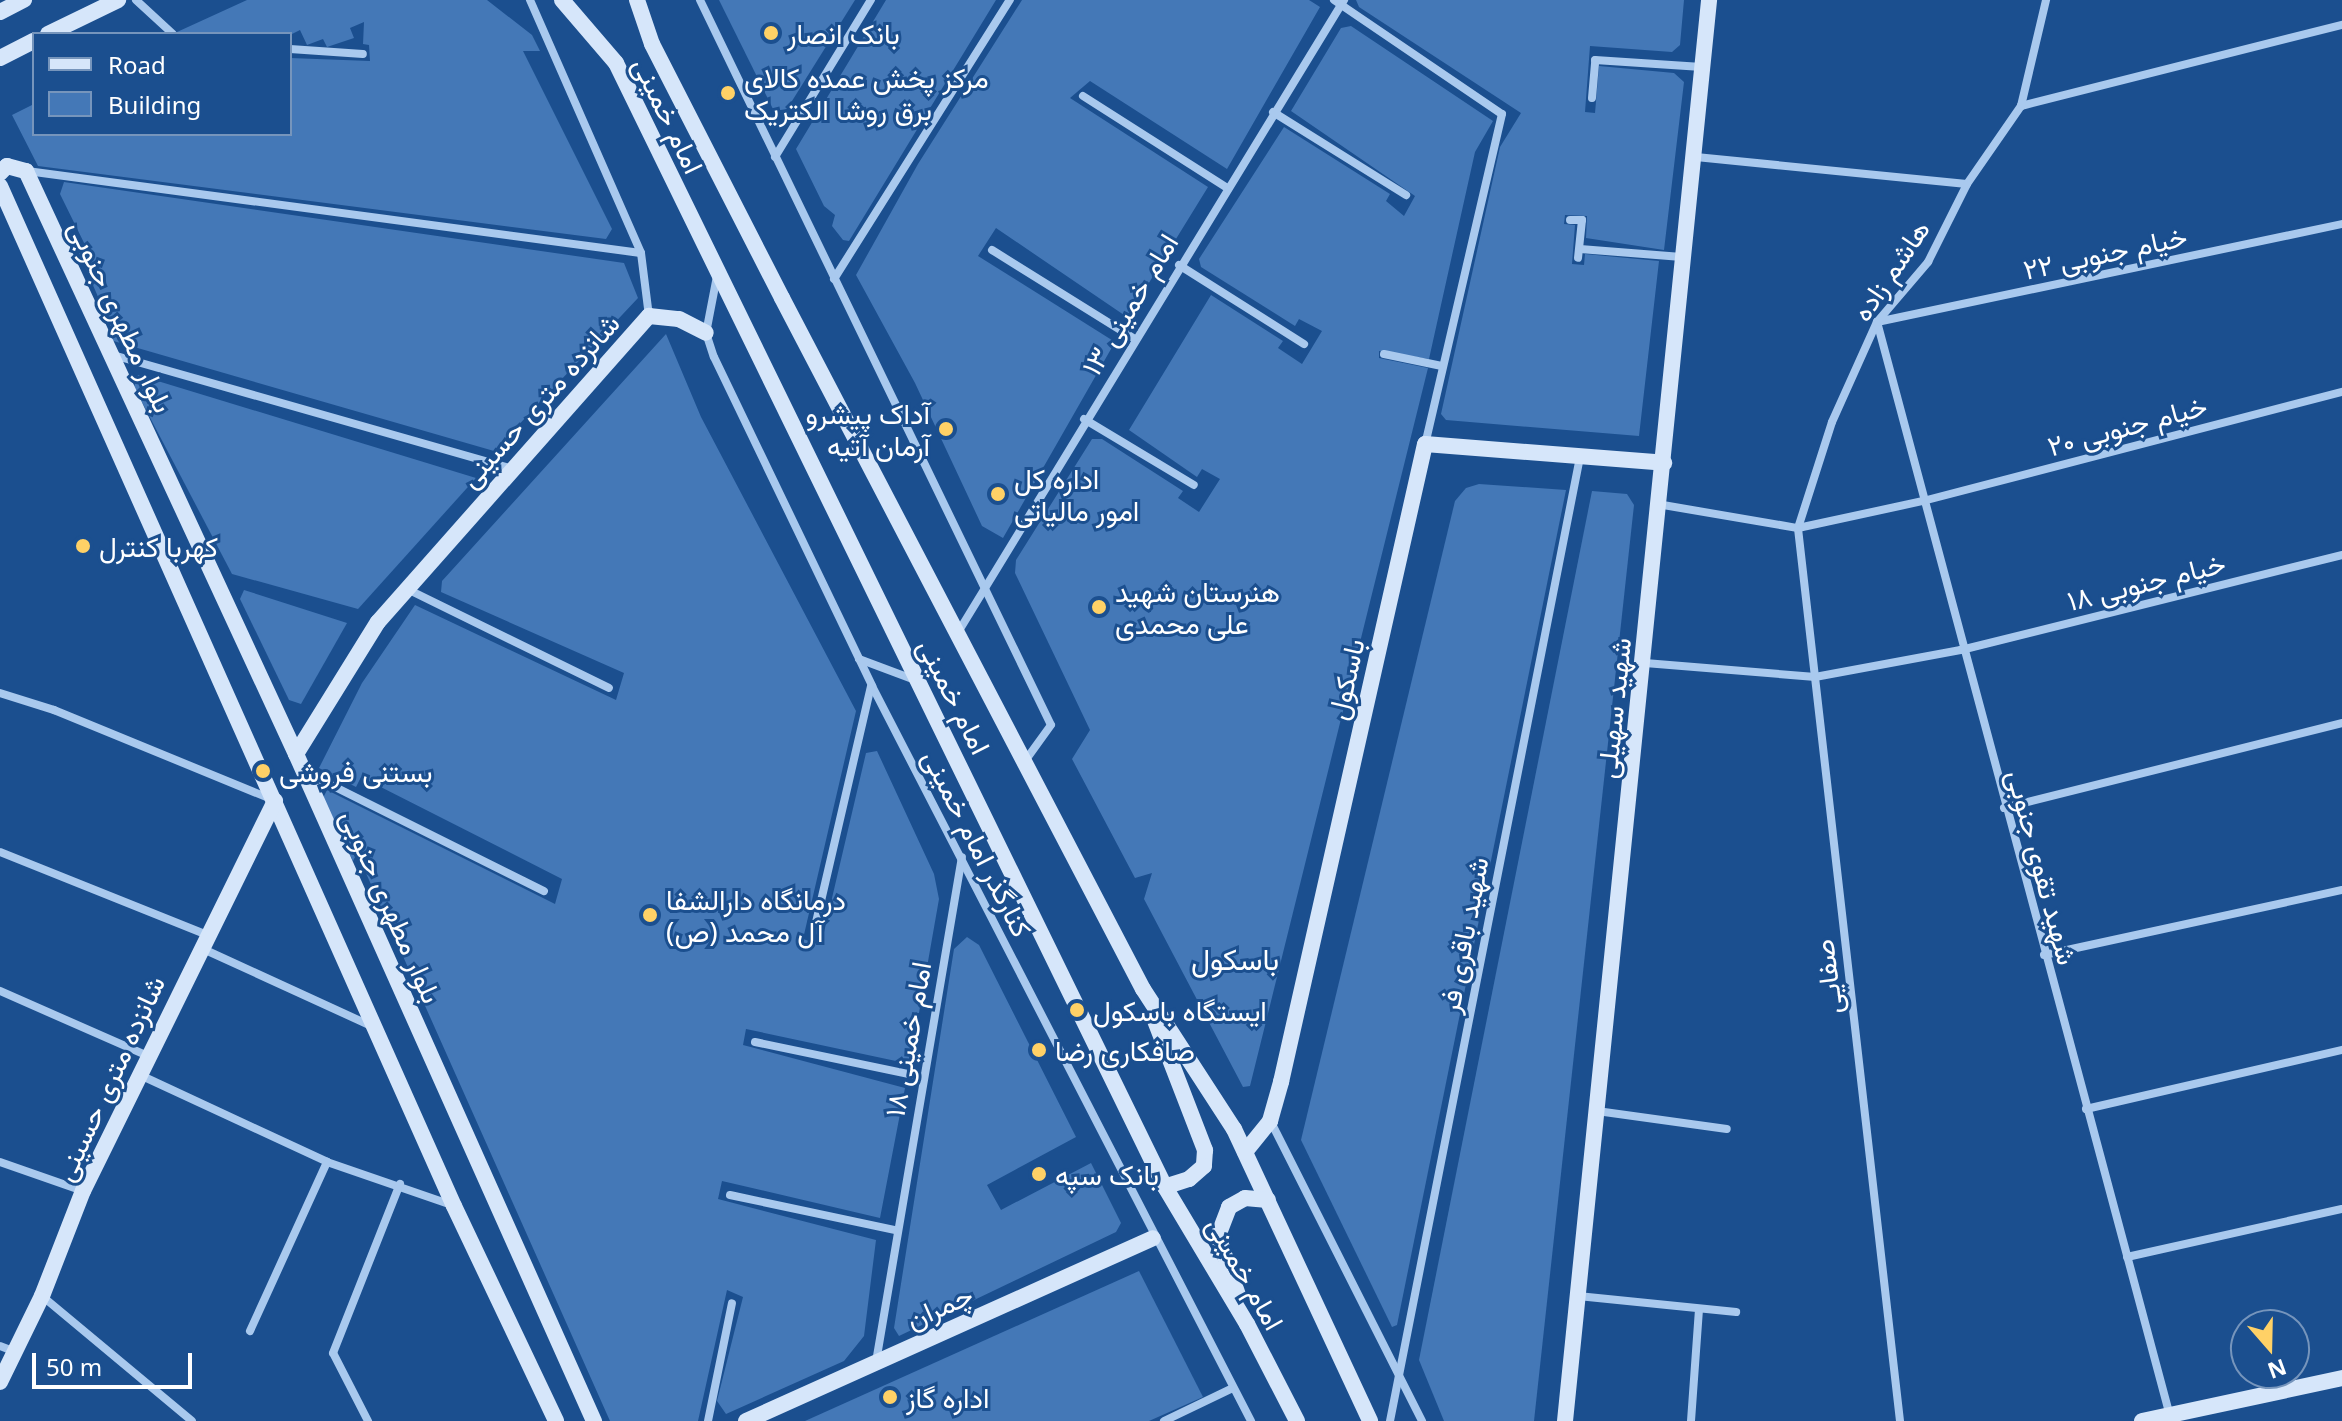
<!DOCTYPE html>
<html>
<head>
<meta charset="utf-8">
<style>
	body { margin:0 }
	#map { position:relative; width:2342px; height:1421px; overflow:hidden; background:#1b4f8f; font-family:"Noto Sans",Vazirmatn,sans-serif }
	div>[style] { position:absolute }
	[style*='--x'] { left:calc(var(--x)*1px); top:calc(var(--y)*1px); width:calc(var(--w)*1px); rotate:calc(var(--a)*1deg) }
	.building>* { inset:0; background:#4478b7 }
	.street>* { height:8px; margin:-4px; padding:0 4px; transform-origin:4px; border-radius:4px; background:#a9c9ee }
	.secondary>* { height:16px; margin:-8px; padding:0 8px; transform-origin:8px; border-radius:8px; background:#d6e6fa }
	.dots>* { width:22px; height:22px; translate:-50% -50%; box-sizing:border-box; border:4px solid #1b4f8f; border-radius:50% }
	span { translate:-50% -50%; white-space:nowrap; text-align:center; line-height:1.15; -webkit-text-stroke:6px #1b4f8f; paint-order:stroke }
	.poi-label { font-size:28px; color:#fff }
	.left { translate:0 -50%; text-align:left }
	.right { translate:-100% -50%; text-align:right }
	.street-label { font-size:28px; color:#fff }
	.neighbourhood-label { font-size:30px; color:#fff }
	.legend { position:absolute; left:32px; top:32px; width:260px; height:104px; box-sizing:border-box; background:#1b4f8f; border:2px solid #7695bc; margin:0; padding:10px 14px; list-style:none; font-size:24px; color:#fff }
	.legend li { display:flex; align-items:center; gap:16px; height:40px }
	.legend b { width:40px; border:2px solid #7695bc }
	.north { position:absolute; left:2230px; top:1309px; width:80px; height:80px; box-sizing:border-box; background:#1b4f8f; border:2px solid #7695bc; border-radius:50%; rotate:160deg; font-size:22px; font-weight:700; line-height:32px; text-align:center; color:#fff }
	.north::after { content:''; display:block; margin:auto; width:28px; height:36px; background:#ffd166; clip-path:polygon(50% 0,100% 100%,50% 72%,0 100%) }
	.scale { position:absolute; left:32px; top:1353px; width:160px; height:36px; box-sizing:border-box; border:4px solid #fff; border-top:0; padding-left:10px; font-size:24px; line-height:28px; white-space:nowrap; color:#fff; -webkit-text-stroke:6px #1b4f8f; paint-order:stroke }
</style>
</head>
<body>
<div id="map">
	<div class="building">
		<div style="clip-path:polygon(247px 0,487px 0,532px 35px,540px 51px,523px 51px,612px 229px,606px 239px,38px 166px,12px 115px,34px 104px,34px 134px,290px 134px,290px 58px,370px 61px,369px 45px,363px 44px,364px 22px,350px 28px,354px 38px,327px 47px,323px 39px,307px 45px,300px 30px,290px 35px,177px 32px)"></div>
		<div style="clip-path:polygon(719px 0,855px 0,787px 109px,774px 111px)"></div>
		<div style="clip-path:polygon(886px 0,996px 0,849px 241px,843px 240px,832px 226px,835px 215px,824px 206px,796px 149px)"></div>
		<div style="clip-path:polygon(1022px 0,1309px 0,1320px 7px,1227px 169px,1090px 81px,1070px 98px,1208px 187px,1131px 312px,1124px 315px,996px 228px,978px 256px,1115px 342px,1003px 538px,982px 526px,915px 383px,856px 275px,918px 164px)"></div>
		<div style="clip-path:polygon(1356px 0,1684px 0,1680px 45px,1672px 52px,1590px 46px,1585px 112px,1595px 113px,1599px 66px,1674px 73px,1684px 82px,1664px 250px,1586px 238px,1587px 216px,1565px 215px,1564px 224px,1575px 225px,1572px 264px,1584px 265px,1585px 254px,1659px 261px,1639px 436px,1446px 420px,1441px 414px,1500px 147px,1521px 113px,1359px 7px)"></div>
		<div style="clip-path:polygon(1351px 26px,1493px 121px,1475px 152px,1429px 359px,1379px 351px,1379px 358px,1428px 368px,1250px 1086px,1243px 1087px,1144px 899px,1152px 873px,1135px 878px,1072px 759px,1090px 730px,1015px 573px,1016px 560px,1092px 439px,1102px 439px,1183px 491px,1178px 498px,1199px 512px,1220px 479px,1202px 469px,1197px 477px,1129px 430px,1211px 295px,1283px 341px,1278px 348px,1302px 364px,1322px 331px,1299px 319px,1295px 326px,1201px 267px,1199px 259px,1284px 127px,1390px 194px,1386px 201px,1404px 216px,1415px 196px,1291px 111px,1341px 28px)"></div>
		<div style="clip-path:polygon(64px 182px,624px 263px,638px 298px,494px 451px,110px 340px,112px 329px,79px 253px,89px 253px,60px 194px)"></div>
		<div style="clip-path:polygon(666px 334px,701px 417px,856px 711px,803px 939px,821px 945px,866px 753px,877px 751px,934px 874px,939px 899px,910px 1064px,746px 1029px,743px 1045px,905px 1088px,880px 1218px,722px 1181px,718px 1199px,876px 1240px,864px 1336px,844px 1361px,726px 1414px,717px 1401px,743px 1297px,727px 1290px,698px 1421px,610px 1421px,357px 853px,353px 861px,322px 800px,327px 790px,555px 904px,562px 879px,361px 777px,356px 787px,319px 768px,362px 683px,415px 605px,616px 700px,624px 673px,441px 592px,442px 581px)"></div>
		<div style="clip-path:polygon(138px 375px,476px 478px,358px 609px,232px 574px,134px 387px)"></div>
		<div style="clip-path:polygon(1479px 484px,1566px 490px,1397px 1325px,1392px 1327px,1301px 1140px,1455px 501px,1466px 488px)"></div>
		<div style="clip-path:polygon(1592px 491px,1627px 494px,1634px 505px,1534px 1421px,1444px 1421px,1419px 1360px)"></div>
		<div style="clip-path:polygon(244px 590px,347px 623px,301px 704px,289px 700px,240px 599px)"></div>
		<div style="clip-path:polygon(967px 937px,979px 945px,1076px 1137px,987px 1185px,1001px 1210px,1091px 1163px,1121px 1223px,1116px 1232px,899px 1336px,894px 1328px,954px 949px)"></div>
		<div style="clip-path:polygon(1139px 1271px,1203px 1397px,1149px 1421px,805px 1421px)"></div>
	</div>
	<div class="street">
		<div style="--x:136;--y:0;--w:50;--a:42.6"></div>
		<div style="--x:530;--y:0;--w:276;--a:66.3"></div>
		<div style="--x:641;--y:253;--w:64;--a:82.8"></div>
		<div style="--x:700;--y:0;--w:805;--a:64.17"></div>
		<div style="--x:1051;--y:725;--w:44;--a:125.8"></div>
		<div style="--x:1334;--y:0;--w:203;--a:34.2"></div>
		<div style="--x:1502;--y:114;--w:339;--a:103.1"></div>
		<div style="--x:290;--y:49;--w:73;--a:3.9"></div>
		<div style="--x:1083;--y:96;--w:169;--a:32.5"></div>
		<div style="--x:1592;--y:98;--w:38;--a:-85"></div>
		<div style="--x:1595;--y:60;--w:107;--a:3.7"></div>
		<div style="--x:2021;--y:106;--w:331;--a:-14.2"></div>
		<div style="--x:1273;--y:112;--w:157;--a:32"></div>
		<div style="--x:775;--y:157;--w:184;--a:-58.6"></div>
		<div style="--x:1696;--y:157;--w:272;--a:5.7"></div>
		<div style="--x:27;--y:171;--w:619;--a:7.61"></div>
		<div style="--x:1570;--y:220;--w:12;--a:0"></div>
		<div style="--x:1582;--y:220;--w:38;--a:96"></div>
		<div style="--x:1580;--y:249;--w:102;--a:4.5"></div>
		<div style="--x:992;--y:250;--w:168;--a:31.9"></div>
		<div style="--x:1179;--y:265;--w:148;--a:32.3"></div>
		<div style="--x:717;--y:276;--w:58;--a:100.9"></div>
		<div style="--x:706;--y:333;--w:25;--a:72"></div>
		<div style="--x:714;--y:357;--w:365;--a:64.3"></div>
		<div style="--x:872;--y:686;--w:827;--a:62.72"></div>
		<div style="--x:834;--y:279;--w:330;--a:-57.8"></div>
		<div style="--x:1384;--y:354;--w:59;--a:11.7"></div>
		<div style="--x:113;--y:355;--w:415;--a:15.9"></div>
		<div style="--x:1084;--y:419;--w:128;--a:31"></div>
		<div style="--x:1657;--y:504;--w:143;--a:9.7"></div>
		<div style="--x:1798;--y:528;--w:128;--a:-12.2"></div>
		<div style="--x:1923;--y:501;--w:433;--a:-14.6"></div>
		<div style="--x:405;--y:588;--w:227;--a:26.1"></div>
		<div style="--x:957;--y:634;--w:743;--a:-58.6"></div>
		<div style="--x:859;--y:659;--w:60;--a:20.6"></div>
		<div style="--x:1645;--y:663;--w:171;--a:4.7"></div>
		<div style="--x:1815;--y:677;--w:148;--a:-10.5"></div>
		<div style="--x:1961;--y:650;--w:393;--a:-14"></div>
		<div style="--x:0;--y:693;--w:57;--a:17.5"></div>
		<div style="--x:54;--y:710;--w:235;--a:22.3"></div>
		<div style="--x:305;--y:772;--w:267;--a:26.5"></div>
		<div style="--x:2004;--y:808;--w:349;--a:-14.1"></div>
		<div style="--x:0;--y:852;--w:224;--a:21.8"></div>
		<div style="--x:814;--y:931;--w:251;--a:-76.9"></div>
		<div style="--x:201;--y:948;--w:187;--a:24.6"></div>
		<div style="--x:2044;--y:955;--w:305;--a:-12.3"></div>
		<div style="--x:0;--y:991;--w:162;--a:23.7"></div>
		<div style="--x:755;--y:1042;--w:172;--a:11.8"></div>
		<div style="--x:140;--y:1075;--w:206;--a:24.9"></div>
		<div style="--x:327;--y:1162;--w:132;--a:19"></div>
		<div style="--x:2086;--y:1109;--w:263;--a:-13"></div>
		<div style="--x:1597;--y:1111;--w:131;--a:7.9"></div>
		<div style="--x:1271;--y:1122;--w:335;--a:63.2"></div>
		<div style="--x:0;--y:1162;--w:88;--a:19.3"></div>
		<div style="--x:730;--y:1195;--w:169;--a:12"></div>
		<div style="--x:2127;--y:1257;--w:220;--a:-12.6"></div>
		<div style="--x:42;--y:1296;--w:195;--a:39.8"></div>
		<div style="--x:1578;--y:1296;--w:159;--a:5.8"></div>
		<div style="--x:250;--y:1331;--w:186;--a:-65.5"></div>
		<div style="--x:0;--y:1346;--w:14;--a:21"></div>
		<div style="--x:876;--y:1362;--w:512;--a:-80.34"></div>
		<div style="--x:2170;--y:1416;--w:1133;--a:-104.99"></div>
		<div style="--x:1877;--y:322;--w:475;--a:-11.9"></div>
		<div style="--x:368;--y:1421;--w:76;--a:-117.2"></div>
		<div style="--x:333;--y:1353;--w:182;--a:-68.4"></div>
		<div style="--x:708;--y:1421;--w:120;--a:-78.5"></div>
		<div style="--x:1164;--y:1421;--w:76;--a:-25.6"></div>
		<div style="--x:1390;--y:1421;--w:983;--a:-78.85"></div>
		<div style="--x:1691;--y:1421;--w:112;--a:-85.9"></div>
		<div style="--x:1900;--y:1421;--w:899;--a:-96.52"></div>
		<div style="--x:1798;--y:528;--w:111;--a:-72.2"></div>
		<div style="--x:1832;--y:422;--w:110;--a:-65.8"></div>
		<div style="--x:1877;--y:322;--w:79;--a:-49.6"></div>
		<div style="--x:1928;--y:262;--w:87;--a:-63.4"></div>
		<div style="--x:1967;--y:184;--w:95;--a:-55.3"></div>
		<div style="--x:2021;--y:106;--w:109;--a:-76.7"></div>
	</div>
	<div class="secondary">
		<div style="--x:562;--y:0;--w:83;--a:49.4"></div>
		<div style="--x:616;--y:63;--w:1251;--a:63.97"></div>
		<div style="--x:1165;--y:1187;--w:160;--a:59.1"></div>
		<div style="--x:1247;--y:1324;--w:109;--a:62.7"></div>
		<div style="--x:637;--y:0;--w:46;--a:71.2"></div>
		<div style="--x:652;--y:44;--w:285;--a:62.9"></div>
		<div style="--x:782;--y:298;--w:780;--a:62.42"></div>
		<div style="--x:1143;--y:989;--w:167;--a:57"></div>
		<div style="--x:1234;--y:1129;--w:322;--a:65"></div>
		<div style="--x:0;--y:12;--w:27;--a:-27"></div>
		<div style="--x:48;--y:34;--w:78;--a:-25.9"></div>
		<div style="--x:0;--y:58;--w:38;--a:-27"></div>
		<div style="--x:0;--y:173;--w:10;--a:-45"></div>
		<div style="--x:7;--y:166;--w:20;--a:15"></div>
		<div style="--x:26;--y:171;--w:642;--a:65.15"></div>
		<div style="--x:296;--y:754;--w:731;--a:65.93"></div>
		<div style="--x:0;--y:186;--w:1116;--a:66.01"></div>
		<div style="--x:454;--y:1206;--w:238;--a:64.6"></div>
		<div style="--x:296;--y:754;--w:155;--a:-58.2"></div>
		<div style="--x:378;--y:622;--w:409;--a:-48.5"></div>
		<div style="--x:649;--y:316;--w:30;--a:6"></div>
		<div style="--x:679;--y:319;--w:30;--a:27"></div>
		<div style="--x:1154;--y:1018;--w:142;--a:68.9"></div>
		<div style="--x:1205;--y:1150;--w:16;--a:94"></div>
		<div style="--x:1204;--y:1166;--w:20;--a:139"></div>
		<div style="--x:1189;--y:1179;--w:25;--a:162"></div>
		<div style="--x:1245;--y:1152;--w:40;--a:-51"></div>
		<div style="--x:1270;--y:1121;--w:41;--a:-74.2"></div>
		<div style="--x:1281;--y:1082;--w:654;--a:-77.28"></div>
		<div style="--x:1425;--y:444;--w:240;--a:4.5"></div>
		<div style="--x:1238;--y:1295;--w:62;--a:-108.7"></div>
		<div style="--x:1218;--y:1236;--w:31;--a:-69"></div>
		<div style="--x:1229;--y:1207;--w:18;--a:-29"></div>
		<div style="--x:1245;--y:1198;--w:23;--a:5"></div>
		<div style="--x:0;--y:1382;--w:96;--a:-64"></div>
		<div style="--x:42;--y:1296;--w:113;--a:-68.7"></div>
		<div style="--x:83;--y:1191;--w:435;--a:-63.8"></div>
		<div style="--x:746;--y:1421;--w:446;--a:-24.2"></div>
		<div style="--x:1565;--y:1421;--w:1428;--a:-84.21"></div>
		<div style="--x:2142;--y:1421;--w:205;--a:-12.1"></div>
	</div>
	<div class="dots">
		<div style="left:771px;top:33px;background:#ffd166"></div>
		<div style="left:728px;top:93px;background:#ffd166"></div>
		<div style="left:946px;top:429px;background:#ffd166"></div>
		<div style="left:998px;top:494px;background:#ffd166"></div>
		<div style="left:83px;top:546px;background:#ffd166"></div>
		<div style="left:1099px;top:607px;background:#ffd166"></div>
		<div style="left:263px;top:771px;background:#ffd166"></div>
		<div style="left:650px;top:915px;background:#ffd166"></div>
		<div style="left:1077px;top:1010px;background:#ffd166"></div>
		<div style="left:1039px;top:1050px;background:#ffd166"></div>
		<div style="left:1039px;top:1174px;background:#ffd166"></div>
		<div style="left:890px;top:1397px;background:#ffd166"></div>
	</div>
	<div class="poi-label">
		<span class="left" style="left:787px;top:33px">بانک انصار</span>
		<span class="left" style="left:744px;top:93px">مرکز پخش عمده کالای<br>برق روشا الکتریک</span>
		<span class="right" style="left:930px;top:429px">آداک پیشرو<br>آرمان آتیه</span>
		<span class="left" style="left:1014px;top:494px">اداره کل<br>امور مالیاتی</span>
		<span class="left" style="left:99px;top:546px">کهربا کنترل</span>
		<span class="left" style="left:1115px;top:607px">هنرستان شهید<br>علی محمدی</span>
		<span class="left" style="left:279px;top:771px">بستنی فروشی</span>
		<span class="left" style="left:666px;top:915px">درمانگاه دارالشفا<br>آل محمد (ص)</span>
		<span class="left" style="left:1093px;top:1010px">ایستگاه باسکول</span>
		<span class="left" style="left:1055px;top:1050px">صافکاری رضا</span>
		<span class="left" style="left:1055px;top:1174px">بانک سپه</span>
		<span class="left" style="left:906px;top:1397px">اداره گاز</span>
	</div>
	<div class="street-label">
		<span style="left:669px;top:115px;rotate:64deg">امام خمینی</span>
		<span style="left:2105px;top:252px;rotate:-12deg">خیام جنوبی ۲۲</span>
		<span style="left:1890px;top:270px;rotate:-56deg">هاشم زاده</span>
		<span style="left:1129px;top:304px;rotate:-59deg">امام خمینی ۱۳</span>
		<span style="left:122px;top:316px;rotate:65deg">بلوار مطهری جنوبی</span>
		<span style="left:539px;top:400px;rotate:-48deg">شانزده متری حسینی</span>
		<span style="left:2127px;top:425px;rotate:-15deg">خیام جنوبی ۲۰</span>
		<span style="left:2146px;top:581px;rotate:-14deg">خیام جنوبی ۱۸</span>
		<span style="left:1345px;top:679px;rotate:-77deg">باسکول</span>
		<span style="left:955px;top:696px;rotate:63deg">امام خمینی</span>
		<span style="left:1613px;top:708px;rotate:-84deg">شهید سهیلی</span>
		<span style="left:978px;top:843px;rotate:63deg">کنارگذر امام خمینی</span>
		<span style="left:2043px;top:867px;rotate:75deg">شهید تقوی جنوبی</span>
		<span style="left:392px;top:906px;rotate:66deg">بلوار مطهری جنوبی</span>
		<span style="left:1463px;top:935px;rotate:-79deg">شهید باقری فر</span>
		<span style="left:1827px;top:977px;rotate:-97deg">صفایی</span>
		<span style="left:907px;top:1039px;rotate:-80deg">امام خمینی ۱۸</span>
		<span style="left:109px;top:1078px;rotate:-65deg">شانزده متری حسینی</span>
		<span style="left:1246px;top:1273px;rotate:60deg">امام خمینی</span>
		<span style="left:939px;top:1306px;rotate:-24deg">چمران</span>
	</div>
	<div class="neighbourhood-label">
		<span style="left:1235px;top:959px">باسکول</span>
	</div>
	<ul class="legend">
	<li><b style="height:10px;background:#d6e6fa"></b>Road</li>
	<li><b style="height:22px;background:#4478b7"></b>Building</li>
	</ul>
	<div class="north">N</div>
	<div class="scale">50 m</div>
</div>
</body>
</html>
